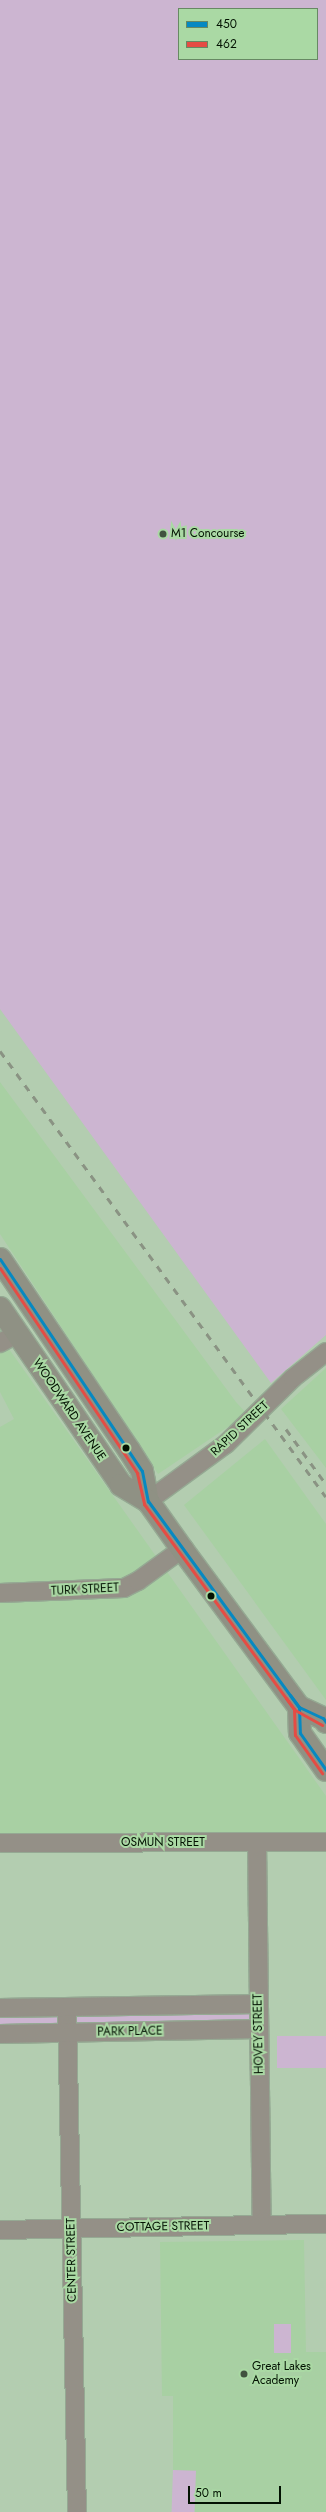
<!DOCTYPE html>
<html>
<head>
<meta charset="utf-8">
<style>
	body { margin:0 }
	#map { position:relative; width:326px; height:2512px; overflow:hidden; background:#b3cdb0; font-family:Jost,sans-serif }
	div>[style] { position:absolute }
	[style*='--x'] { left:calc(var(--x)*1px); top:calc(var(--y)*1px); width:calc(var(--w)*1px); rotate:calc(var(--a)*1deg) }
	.built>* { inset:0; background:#a8d0a3 }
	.green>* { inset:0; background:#ccb5d1; transform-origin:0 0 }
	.roads { filter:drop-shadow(1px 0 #95a993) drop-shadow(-1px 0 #95a993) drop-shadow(0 1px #95a993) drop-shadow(0 -1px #95a993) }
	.minor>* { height:18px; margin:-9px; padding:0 9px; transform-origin:9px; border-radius:9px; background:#949087 }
	.major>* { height:22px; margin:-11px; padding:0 11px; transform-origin:11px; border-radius:11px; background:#8f9184 }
	.rail>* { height:3px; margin-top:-1.5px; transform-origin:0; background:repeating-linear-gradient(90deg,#8a9383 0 7px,transparent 0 14px) }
	.bus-1>* { height:3px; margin:-1.5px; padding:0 1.5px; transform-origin:1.5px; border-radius:1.5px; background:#0689c2 }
	.bus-2>* { height:3px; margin:-1.5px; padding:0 1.5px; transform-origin:1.5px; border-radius:1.5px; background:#e54c44 }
	.dots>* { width:11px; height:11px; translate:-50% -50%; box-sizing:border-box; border:2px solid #aad9a4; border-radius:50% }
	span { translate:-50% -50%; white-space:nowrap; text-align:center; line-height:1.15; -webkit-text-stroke:4px #aad9a4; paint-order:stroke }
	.poi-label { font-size:12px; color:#031202 }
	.left { translate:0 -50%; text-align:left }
	.street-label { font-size:12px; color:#031202 }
	.legend { position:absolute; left:178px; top:8px; width:140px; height:52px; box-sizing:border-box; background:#aad9a4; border:1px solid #678963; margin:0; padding:5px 7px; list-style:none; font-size:12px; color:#031202 }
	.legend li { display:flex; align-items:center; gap:8px; height:20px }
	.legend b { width:20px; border:1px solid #678963 }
	.scale { position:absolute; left:188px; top:2486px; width:93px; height:18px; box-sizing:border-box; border:2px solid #031202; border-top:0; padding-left:5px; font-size:12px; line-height:14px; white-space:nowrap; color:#031202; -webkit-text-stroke:3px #aad9a4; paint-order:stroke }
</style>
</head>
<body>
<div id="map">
	<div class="built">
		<div style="clip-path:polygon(0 1082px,236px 1402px,247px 1414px,158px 1474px,0 1234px)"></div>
		<div style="clip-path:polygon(4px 1342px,326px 1796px,326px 1834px,0 1834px,0 1427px,14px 1419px,0 1392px,0 1344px)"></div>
		<div style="clip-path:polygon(326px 1368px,326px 1468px,281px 1409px)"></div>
		<div style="clip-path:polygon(265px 1439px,326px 1524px,326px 1700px,184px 1505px)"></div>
		<div style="clip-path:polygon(304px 2240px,306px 2352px,326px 2352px,326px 2512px,173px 2512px,173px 2396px,162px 2396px,160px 2242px)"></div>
	</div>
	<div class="green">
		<div style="clip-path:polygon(evenodd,0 0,326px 0,326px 1335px,271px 1383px,0 1009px,0 0,179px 9px,317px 9px,317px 59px,179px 59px,179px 9px)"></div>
		<div style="clip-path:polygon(250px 2012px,250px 2021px,78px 2025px,76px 2021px,78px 2015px)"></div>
		<div style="clip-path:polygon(0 2014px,58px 2015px,59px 2024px,57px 2026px,0 2029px)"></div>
		<div style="left:326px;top:2036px;width:32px;height:49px;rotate:90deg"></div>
		<div style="left:274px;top:2324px;width:17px;height:29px"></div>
		<div style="left:173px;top:2470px;width:23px;height:42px;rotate:2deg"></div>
	</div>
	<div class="roads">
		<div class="minor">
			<div style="--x:0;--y:1343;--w:19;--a:-28"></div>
			<div style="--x:148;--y:1501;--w:97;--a:-36.2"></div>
			<div style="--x:226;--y:1444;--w:94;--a:-44.6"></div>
			<div style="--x:293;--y:1378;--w:42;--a:-38.2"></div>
			<div style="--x:0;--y:1593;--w:124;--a:-2.3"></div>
			<div style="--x:124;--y:1588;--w:16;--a:-27"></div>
			<div style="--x:138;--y:1581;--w:54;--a:-36"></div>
			<div style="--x:257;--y:1842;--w:383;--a:89.3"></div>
			<div style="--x:0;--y:1843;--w:326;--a:-0.2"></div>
			<div style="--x:67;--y:2007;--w:505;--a:88.87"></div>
			<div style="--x:0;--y:2008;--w:259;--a:-0.9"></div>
			<div style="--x:0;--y:2034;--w:259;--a:-1.1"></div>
			<div style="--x:0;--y:2230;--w:326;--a:-1.1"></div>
		</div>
		<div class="major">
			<div style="--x:0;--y:1259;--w:230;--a:56"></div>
			<div style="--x:129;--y:1450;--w:25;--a:58"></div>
			<div style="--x:142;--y:1471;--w:31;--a:79"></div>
			<div style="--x:148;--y:1501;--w:59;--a:54.7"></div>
			<div style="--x:182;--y:1549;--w:197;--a:53.5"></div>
			<div style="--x:299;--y:1707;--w:26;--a:25"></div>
			<div style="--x:323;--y:1718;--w:5;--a:53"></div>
			<div style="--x:0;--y:1308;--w:214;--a:55.6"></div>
			<div style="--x:121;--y:1485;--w:31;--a:31"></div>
			<div style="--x:299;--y:1707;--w:26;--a:88"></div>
			<div style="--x:300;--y:1733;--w:45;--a:54.9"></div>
		</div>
	</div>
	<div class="rail">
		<div style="--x:0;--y:1051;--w:552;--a:53.84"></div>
		<div style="--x:286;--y:1429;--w:68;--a:54"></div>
	</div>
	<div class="bus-1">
		<div style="--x:0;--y:1259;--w:255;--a:56.2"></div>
		<div style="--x:142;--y:1471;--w:31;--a:79"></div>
		<div style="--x:148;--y:1501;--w:255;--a:53.8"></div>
		<div style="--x:299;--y:1707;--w:26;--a:25"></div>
		<div style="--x:323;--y:1718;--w:5;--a:53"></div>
		<div style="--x:290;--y:1695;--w:15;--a:53"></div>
		<div style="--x:299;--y:1707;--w:26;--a:88"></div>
		<div style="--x:300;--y:1733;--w:45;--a:54.9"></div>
	</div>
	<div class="bus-2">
		<div style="--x:0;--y:1268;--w:247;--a:56.2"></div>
		<div style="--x:137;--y:1473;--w:32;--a:77"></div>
		<div style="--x:144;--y:1504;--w:255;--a:53.8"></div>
		<div style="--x:295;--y:1710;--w:31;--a:29"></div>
		<div style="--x:286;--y:1698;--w:14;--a:54"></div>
		<div style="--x:294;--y:1709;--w:26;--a:88"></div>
		<div style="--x:295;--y:1735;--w:47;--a:54.6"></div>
	</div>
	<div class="dots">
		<div style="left:163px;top:534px;background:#41533f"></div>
		<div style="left:126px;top:1448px;background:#031202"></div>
		<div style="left:211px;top:1596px;background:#031202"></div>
		<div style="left:244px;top:2374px;background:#41533f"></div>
	</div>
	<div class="poi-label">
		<span class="left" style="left:171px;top:534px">M1 Concourse</span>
		<span class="left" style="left:252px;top:2374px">Great Lakes<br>Academy</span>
	</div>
	<div class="street-label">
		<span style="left:69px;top:1410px;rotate:56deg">WOODWARD AVENUE</span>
		<span style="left:240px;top:1429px;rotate:-43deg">RAPID STREET</span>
		<span style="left:85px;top:1590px;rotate:-3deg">TURK STREET</span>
		<span style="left:163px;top:1843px">OSMUN STREET</span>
		<span style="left:130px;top:2032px;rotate:-1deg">PARK PLACE</span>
		<span style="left:259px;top:2034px;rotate:-91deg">HOVEY STREET</span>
		<span style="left:163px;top:2227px;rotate:-1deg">COTTAGE STREET</span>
		<span style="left:72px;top:2260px;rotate:-91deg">CENTER STREET</span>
	</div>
	<ul class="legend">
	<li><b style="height:5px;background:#0689c2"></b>450</li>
	<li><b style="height:5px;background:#e54c44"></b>462</li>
	</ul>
	<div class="scale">50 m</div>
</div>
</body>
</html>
